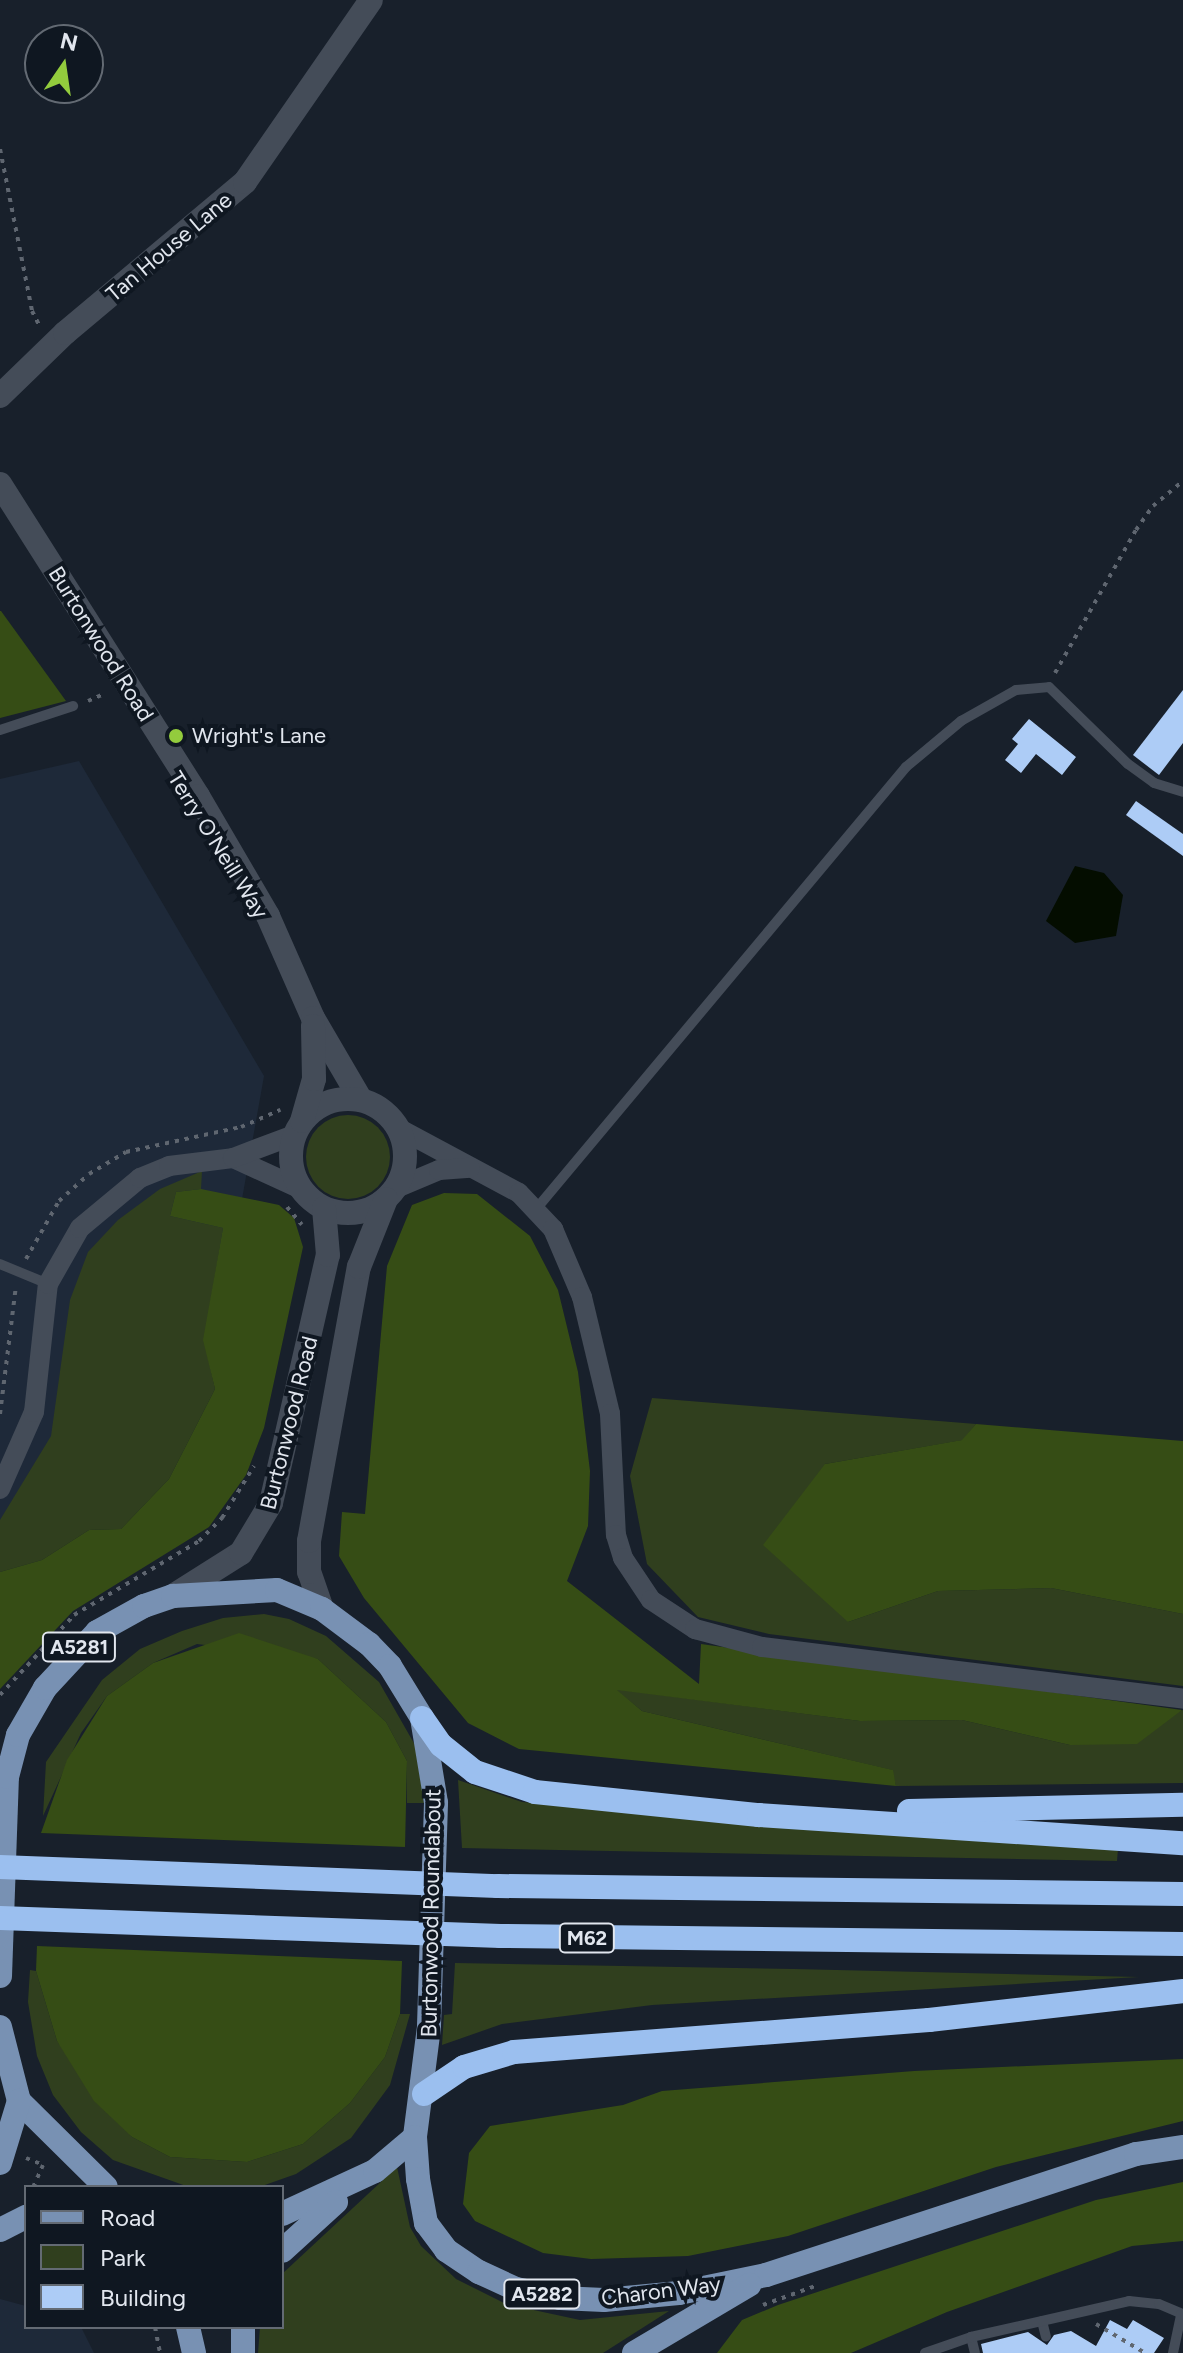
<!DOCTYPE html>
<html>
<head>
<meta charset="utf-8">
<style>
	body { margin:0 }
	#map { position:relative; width:1183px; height:2353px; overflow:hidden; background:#18202b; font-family:Figtree,sans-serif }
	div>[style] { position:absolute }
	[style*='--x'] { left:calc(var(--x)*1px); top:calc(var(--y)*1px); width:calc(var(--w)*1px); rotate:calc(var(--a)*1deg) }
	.built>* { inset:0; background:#1e2939 }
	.green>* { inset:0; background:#303f1e }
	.round { border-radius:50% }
	.forest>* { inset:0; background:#364d15 }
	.water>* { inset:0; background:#040d00 }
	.building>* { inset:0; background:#adccf6 }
	.path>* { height:4px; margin-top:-2px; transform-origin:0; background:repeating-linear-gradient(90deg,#5f6670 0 4px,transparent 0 10px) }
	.lane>* { height:10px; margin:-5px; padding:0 5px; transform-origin:5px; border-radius:5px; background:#444c58 }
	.street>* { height:20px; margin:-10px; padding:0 10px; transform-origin:10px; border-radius:10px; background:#444c58 }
	.secondary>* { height:24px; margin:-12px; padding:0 12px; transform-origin:12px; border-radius:12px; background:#444c58 }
	.secondary>.ring { margin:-12px; padding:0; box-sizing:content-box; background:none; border:24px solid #444c58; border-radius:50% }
	.primary>* { height:24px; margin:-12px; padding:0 12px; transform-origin:12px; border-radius:12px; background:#7891b3 }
	.highway>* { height:24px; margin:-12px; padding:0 12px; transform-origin:12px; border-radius:12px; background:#9bbfef }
	.dots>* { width:22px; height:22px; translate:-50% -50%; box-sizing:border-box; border:4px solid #0f1721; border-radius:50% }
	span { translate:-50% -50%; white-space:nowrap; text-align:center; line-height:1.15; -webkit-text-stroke:8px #0f1721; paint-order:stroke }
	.shield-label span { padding:2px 6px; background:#0f1721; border:2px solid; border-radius:6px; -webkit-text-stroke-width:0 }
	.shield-label { font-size:20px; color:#e1e6ee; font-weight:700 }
	.street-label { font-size:22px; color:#e1e6ee }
	.poi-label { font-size:22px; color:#e1e6ee }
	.left { translate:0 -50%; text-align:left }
	.legend { position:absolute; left:24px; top:2185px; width:260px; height:144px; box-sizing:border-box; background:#0f1721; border:2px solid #636a73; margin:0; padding:10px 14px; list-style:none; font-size:24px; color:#e1e6ee }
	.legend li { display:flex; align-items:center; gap:16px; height:40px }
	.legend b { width:40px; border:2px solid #636a73 }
	.north { position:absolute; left:24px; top:24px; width:80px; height:80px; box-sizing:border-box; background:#0f1721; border:2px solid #636a73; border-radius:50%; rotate:13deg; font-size:22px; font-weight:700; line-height:32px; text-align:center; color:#e1e6ee }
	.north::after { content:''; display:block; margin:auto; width:28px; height:36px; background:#93cc3d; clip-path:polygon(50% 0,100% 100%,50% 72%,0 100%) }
</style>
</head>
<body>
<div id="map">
	<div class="built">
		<div style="clip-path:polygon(79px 761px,264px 1076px,208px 1389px,0 1570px,0 779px)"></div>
		<div style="clip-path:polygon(0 2299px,26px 2306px,26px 2327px,81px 2327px,94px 2353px,0 2353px)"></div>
	</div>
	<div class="green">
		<div class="round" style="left:306px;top:1115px;width:84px;height:84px"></div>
		<div style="clip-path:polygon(202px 1171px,201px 1189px,176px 1192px,170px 1216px,223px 1228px,204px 1340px,215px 1389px,169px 1479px,121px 1529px,89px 1530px,42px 1560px,0 1572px,0 1520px,51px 1436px,70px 1300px,88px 1252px,118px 1220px,160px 1189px)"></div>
		<div style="clip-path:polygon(652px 1398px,976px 1424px,963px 1440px,825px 1464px,848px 1622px,938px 1591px,1051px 1588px,1183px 1614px,1183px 1686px,769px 1634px,698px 1617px,647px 1564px,630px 1476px)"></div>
		<div style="clip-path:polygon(264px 1614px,289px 1619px,326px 1636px,379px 1682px,415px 1745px,424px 1803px,407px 1803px,407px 1761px,386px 1722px,318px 1659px,197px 1644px,153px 1663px,107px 1696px,81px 1733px,43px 1816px,46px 1762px,102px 1680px,140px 1649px,182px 1631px,223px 1618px)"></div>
		<div style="clip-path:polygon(615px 1689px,860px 1721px,962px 1720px,1070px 1745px,1183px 1710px,1183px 1783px,896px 1786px,892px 1770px,642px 1711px)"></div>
		<div style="clip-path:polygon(458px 1780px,522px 1802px,1118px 1849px,1117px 1861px,462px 1848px)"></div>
		<div style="clip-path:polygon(455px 1963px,794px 1969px,1139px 1977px,652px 2005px,502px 2024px,442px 2045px,444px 2015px,452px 2014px)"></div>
		<div style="clip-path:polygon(30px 1970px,36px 1971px,57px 2041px,132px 2137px,170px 2157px,247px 2162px,303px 2144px,350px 2103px,385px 2057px,400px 2014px,410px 2014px,390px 2085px,351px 2138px,296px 2174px,262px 2186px,189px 2187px,113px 2160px,81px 2132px,53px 2095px,37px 2056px,28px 2002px)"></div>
		<div style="clip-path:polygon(397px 2167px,410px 2227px,421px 2246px,456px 2279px,506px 2304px,580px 2320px,669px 2311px,603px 2353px,258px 2353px,260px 2327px,282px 2327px,282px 2274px)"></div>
	</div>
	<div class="forest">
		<div style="clip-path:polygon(0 611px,1px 611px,66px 701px,0 718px)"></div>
		<div style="clip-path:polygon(201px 1189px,279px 1205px,294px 1218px,303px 1247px,264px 1428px,246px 1475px,209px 1527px,73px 1611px,0 1689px,0 1572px,42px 1560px,89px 1530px,121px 1529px,169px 1479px,215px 1389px,203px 1340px,223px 1228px,170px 1216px,176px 1192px)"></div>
		<div style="clip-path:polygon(444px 1193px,477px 1194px,530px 1236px,558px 1290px,578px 1372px,590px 1471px,588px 1526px,567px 1581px,699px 1684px,701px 1644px,1182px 1710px,1137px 1744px,1070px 1745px,962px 1720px,860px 1721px,617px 1690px,642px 1711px,893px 1770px,896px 1786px,519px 1749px,468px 1723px,364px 1598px,339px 1556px,342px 1512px,365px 1514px,387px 1266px,412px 1205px)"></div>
		<div style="clip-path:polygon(976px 1424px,1183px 1441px,1183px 1614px,1051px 1588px,938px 1591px,848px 1622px,763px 1545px,825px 1464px,962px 1440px)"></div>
		<div style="clip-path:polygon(239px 1633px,318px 1659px,386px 1722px,407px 1761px,405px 1847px,41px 1833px,67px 1760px,107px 1696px,153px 1663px)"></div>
		<div style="clip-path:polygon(37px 1946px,402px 1961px,400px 2014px,385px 2057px,350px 2103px,303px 2144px,247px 2162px,170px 2157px,132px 2137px,94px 2101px,57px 2041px,36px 1971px)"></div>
		<div style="clip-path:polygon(1183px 2059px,1183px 2121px,996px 2167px,788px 2236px,688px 2256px,591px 2259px,543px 2253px,475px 2221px,463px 2204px,469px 2153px,490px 2126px,623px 2105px,662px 2091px,914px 2071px)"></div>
		<div style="clip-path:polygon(1183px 2182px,1183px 2241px,1132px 2246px,947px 2312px,851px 2353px,717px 2353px,742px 2320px,778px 2305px,1096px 2200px)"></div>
	</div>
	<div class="water">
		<div style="clip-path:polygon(1075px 866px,1104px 873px,1123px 895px,1116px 936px,1075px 943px,1046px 921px)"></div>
	</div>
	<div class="building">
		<div style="clip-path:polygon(1183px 690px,1183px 743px,1159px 775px,1133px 755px)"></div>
		<div style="clip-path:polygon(1029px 719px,1076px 757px,1062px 775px,1036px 754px,1021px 773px,1005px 760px,1018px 744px,1012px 739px)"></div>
		<div style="clip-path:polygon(1136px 801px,1183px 834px,1183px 856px,1126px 815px)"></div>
		<div style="clip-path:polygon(1110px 2320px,1127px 2329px,1133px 2320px,1164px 2338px,1154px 2353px,983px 2353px,981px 2344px,1028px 2332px,1047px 2345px,1054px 2335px,1071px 2331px,1096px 2346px)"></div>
	</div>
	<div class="path">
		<div style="--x:0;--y:149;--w:165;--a:78.8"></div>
		<div style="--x:32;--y:311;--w:18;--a:63"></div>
		<div style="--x:1055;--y:673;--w:164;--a:-60.5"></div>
		<div style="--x:1136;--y:530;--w:29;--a:-55"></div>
		<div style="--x:1153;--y:506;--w:39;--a:-40"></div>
		<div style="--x:88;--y:701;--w:17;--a:-24"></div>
		<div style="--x:287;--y:1207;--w:23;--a:50"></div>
		<div style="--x:26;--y:1259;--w:67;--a:-60.4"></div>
		<div style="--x:59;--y:1201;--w:40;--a:-42"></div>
		<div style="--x:89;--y:1174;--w:43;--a:-30.7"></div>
		<div style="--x:126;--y:1152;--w:118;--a:-12.3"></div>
		<div style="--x:241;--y:1127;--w:43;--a:-23.6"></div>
		<div style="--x:0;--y:1414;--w:129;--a:-82.9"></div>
		<div style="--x:0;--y:1695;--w:109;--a:-47.2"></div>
		<div style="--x:74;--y:1615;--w:145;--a:-30.6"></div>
		<div style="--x:199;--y:1541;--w:33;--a:-45"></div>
		<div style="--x:222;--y:1518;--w:61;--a:-58.4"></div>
		<div style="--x:26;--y:2158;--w:18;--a:22"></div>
		<div style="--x:43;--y:2165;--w:24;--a:114"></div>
		<div style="--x:763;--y:2305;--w:59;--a:-20"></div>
		<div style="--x:1096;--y:2324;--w:57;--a:30.6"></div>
		<div style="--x:155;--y:2327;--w:26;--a:79"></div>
	</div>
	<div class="lane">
		<div style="--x:0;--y:730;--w:77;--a:-18.2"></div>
		<div style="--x:537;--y:1208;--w:575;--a:-50.08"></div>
		<div style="--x:906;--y:767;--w:72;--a:-39.9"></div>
		<div style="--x:961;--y:721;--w:63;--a:-29.4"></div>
		<div style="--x:1016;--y:690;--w:33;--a:-5"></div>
		<div style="--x:1049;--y:687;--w:110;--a:44.3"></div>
		<div style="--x:1128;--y:764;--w:32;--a:36"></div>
		<div style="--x:1154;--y:783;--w:30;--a:17"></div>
		<div style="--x:0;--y:1264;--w:52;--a:22.6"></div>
		<div style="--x:1042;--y:2321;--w:16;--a:76"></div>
		<div style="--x:971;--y:2337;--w:16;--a:76"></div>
		<div style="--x:925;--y:2353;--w:49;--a:-19.2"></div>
		<div style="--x:971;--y:2337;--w:162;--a:-12.8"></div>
		<div style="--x:1129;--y:2301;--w:30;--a:6"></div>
		<div style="--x:1159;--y:2304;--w:26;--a:23"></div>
		<div style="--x:1173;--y:2353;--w:40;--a:-78"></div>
	</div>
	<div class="street">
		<div style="--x:398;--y:1128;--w:137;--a:28.2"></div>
		<div style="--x:519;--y:1193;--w:50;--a:46.6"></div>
		<div style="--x:553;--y:1229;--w:74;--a:66.9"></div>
		<div style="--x:582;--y:1297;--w:120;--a:76.5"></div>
		<div style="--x:610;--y:1414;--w:121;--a:87.2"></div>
		<div style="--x:616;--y:1535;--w:24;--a:73"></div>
		<div style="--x:623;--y:1558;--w:50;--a:56.3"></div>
		<div style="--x:651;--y:1600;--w:53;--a:33.4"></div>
		<div style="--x:695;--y:1629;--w:69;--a:15"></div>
		<div style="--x:762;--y:1647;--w:424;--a:7"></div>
		<div style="--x:233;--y:1158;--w:75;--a:24.5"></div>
		<div style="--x:394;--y:1189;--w:49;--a:-22.9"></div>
		<div style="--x:439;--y:1170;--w:31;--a:-4"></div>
		<div style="--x:0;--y:1489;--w:84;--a:-66.2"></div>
		<div style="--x:34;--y:1412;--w:129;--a:-83.8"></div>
		<div style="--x:48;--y:1284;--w:64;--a:-60.3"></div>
		<div style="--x:80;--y:1228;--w:78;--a:-39.8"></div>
		<div style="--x:140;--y:1178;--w:31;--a:-22"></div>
		<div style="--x:169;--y:1166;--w:64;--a:-7.1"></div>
		<div style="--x:233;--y:1158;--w:65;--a:-20.7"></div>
	</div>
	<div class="secondary">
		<div style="--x:0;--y:396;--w:91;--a:-44.1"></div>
		<div style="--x:65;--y:333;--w:235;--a:-40"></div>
		<div style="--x:245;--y:182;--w:221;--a:-55.3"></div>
		<div style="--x:0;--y:484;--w:370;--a:57.6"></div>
		<div style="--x:198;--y:796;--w:139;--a:59.7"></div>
		<div style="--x:268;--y:916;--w:111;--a:66.2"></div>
		<div style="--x:313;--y:1018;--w:95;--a:59.7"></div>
		<div class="ring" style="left:291px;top:1099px;width:90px;height:90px"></div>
		<div style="--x:302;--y:1121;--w:44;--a:-74.1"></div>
		<div style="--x:314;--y:1079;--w:53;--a:-91.1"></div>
		<div style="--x:173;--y:1596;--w:80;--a:-32.3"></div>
		<div style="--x:241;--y:1553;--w:58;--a:-59"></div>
		<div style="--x:271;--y:1503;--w:254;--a:-77.1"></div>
		<div style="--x:328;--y:1255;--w:47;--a:-94.9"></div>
		<div style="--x:322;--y:1609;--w:39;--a:-109"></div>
		<div style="--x:309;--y:1572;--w:31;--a:-90"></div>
		<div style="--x:309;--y:1541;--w:279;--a:-79.7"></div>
		<div style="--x:359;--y:1267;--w:73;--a:-68.3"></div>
	</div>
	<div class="primary">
		<div style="--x:0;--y:1976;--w:199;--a:-88"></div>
		<div style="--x:7;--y:1777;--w:43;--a:-75.3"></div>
		<div style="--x:18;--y:1735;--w:54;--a:-60.1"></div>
		<div style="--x:45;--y:1688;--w:76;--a:-47.1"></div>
		<div style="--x:97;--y:1632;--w:54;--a:-29"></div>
		<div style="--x:144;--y:1606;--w:31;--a:-19"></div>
		<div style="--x:173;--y:1596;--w:104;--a:-3.3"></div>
		<div style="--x:277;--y:1590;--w:49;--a:22.9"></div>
		<div style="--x:322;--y:1609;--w:59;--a:36.7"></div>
		<div style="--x:369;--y:1644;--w:30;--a:46"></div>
		<div style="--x:390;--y:1666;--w:61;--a:58.4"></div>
		<div style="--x:422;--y:1718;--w:86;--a:80.6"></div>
		<div style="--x:436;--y:1803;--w:224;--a:91.8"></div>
		<div style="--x:429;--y:2027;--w:111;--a:97.3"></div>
		<div style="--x:415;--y:2137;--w:42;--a:85.9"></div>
		<div style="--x:418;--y:2179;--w:45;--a:79.7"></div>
		<div style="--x:426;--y:2223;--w:34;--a:53"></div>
		<div style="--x:446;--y:2250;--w:40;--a:34"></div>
		<div style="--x:479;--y:2272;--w:41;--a:24.7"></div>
		<div style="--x:516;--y:2289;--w:45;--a:11.6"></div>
		<div style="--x:560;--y:2298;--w:44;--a:2.6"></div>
		<div style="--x:604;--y:2300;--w:75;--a:-5.3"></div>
		<div style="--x:679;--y:2293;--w:89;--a:-11.7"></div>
		<div style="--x:766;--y:2275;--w:389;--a:-18.1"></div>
		<div style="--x:1136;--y:2154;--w:48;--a:-8.5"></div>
		<div style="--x:0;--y:2027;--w:76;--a:75.6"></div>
		<div style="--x:19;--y:2101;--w:122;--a:44.7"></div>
		<div style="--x:0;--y:2163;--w:65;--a:-73"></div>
		<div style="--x:282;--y:2214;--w:102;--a:-24.8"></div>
		<div style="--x:375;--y:2171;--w:52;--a:-40.4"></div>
		<div style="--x:0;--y:2230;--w:29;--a:-27"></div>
		<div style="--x:282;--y:2251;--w:73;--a:-42.2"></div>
		<div style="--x:188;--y:2327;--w:27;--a:77"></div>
		<div style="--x:243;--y:2327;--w:26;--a:90"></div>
		<div style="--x:634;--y:2353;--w:134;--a:-30.6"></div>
	</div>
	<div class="highway">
		<div style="--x:422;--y:1718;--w:33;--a:55"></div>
		<div style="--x:441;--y:1745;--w:43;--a:38.5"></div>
		<div style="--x:475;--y:1772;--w:63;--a:18.4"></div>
		<div style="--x:535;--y:1792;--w:225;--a:5.9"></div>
		<div style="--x:759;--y:1815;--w:425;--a:3.8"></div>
		<div style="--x:909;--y:1811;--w:274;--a:-1.3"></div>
		<div style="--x:0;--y:1867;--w:498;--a:2.2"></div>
		<div style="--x:498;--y:1886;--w:685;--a:0.67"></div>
		<div style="--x:0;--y:1918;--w:501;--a:2.06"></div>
		<div style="--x:501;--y:1936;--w:682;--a:0.67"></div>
		<div style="--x:424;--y:2094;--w:48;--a:-34"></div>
		<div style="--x:464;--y:2067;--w:52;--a:-16.7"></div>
		<div style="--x:514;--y:2052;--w:416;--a:-4.4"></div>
		<div style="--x:929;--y:2020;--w:256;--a:-6.5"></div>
	</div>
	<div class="dots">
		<div style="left:176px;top:736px;background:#93cc3d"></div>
	</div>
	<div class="shield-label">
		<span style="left:79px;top:1647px">A5281</span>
		<span style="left:587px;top:1938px">M62</span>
		<span style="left:542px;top:2294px">A5282</span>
	</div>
	<div class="street-label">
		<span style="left:169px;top:247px;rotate:-40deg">Tan House Lane</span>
		<span style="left:101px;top:644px;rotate:58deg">Burtonwood Road</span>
		<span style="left:218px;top:845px;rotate:58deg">Terry O'Neill Way</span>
		<span style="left:289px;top:1423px;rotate:-76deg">Burtonwood Road</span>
		<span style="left:431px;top:1913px;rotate:-89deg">Burtonwood Roundabout</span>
		<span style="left:661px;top:2291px;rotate:-7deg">Charon Way</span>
	</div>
	<div class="poi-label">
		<span class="left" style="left:192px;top:736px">Wright's Lane</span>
	</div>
	<ul class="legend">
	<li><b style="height:10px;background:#7891b3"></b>Road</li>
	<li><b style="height:22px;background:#303f1e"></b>Park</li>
	<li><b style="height:22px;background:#adccf6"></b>Building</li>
	</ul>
	<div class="north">N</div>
</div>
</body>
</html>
